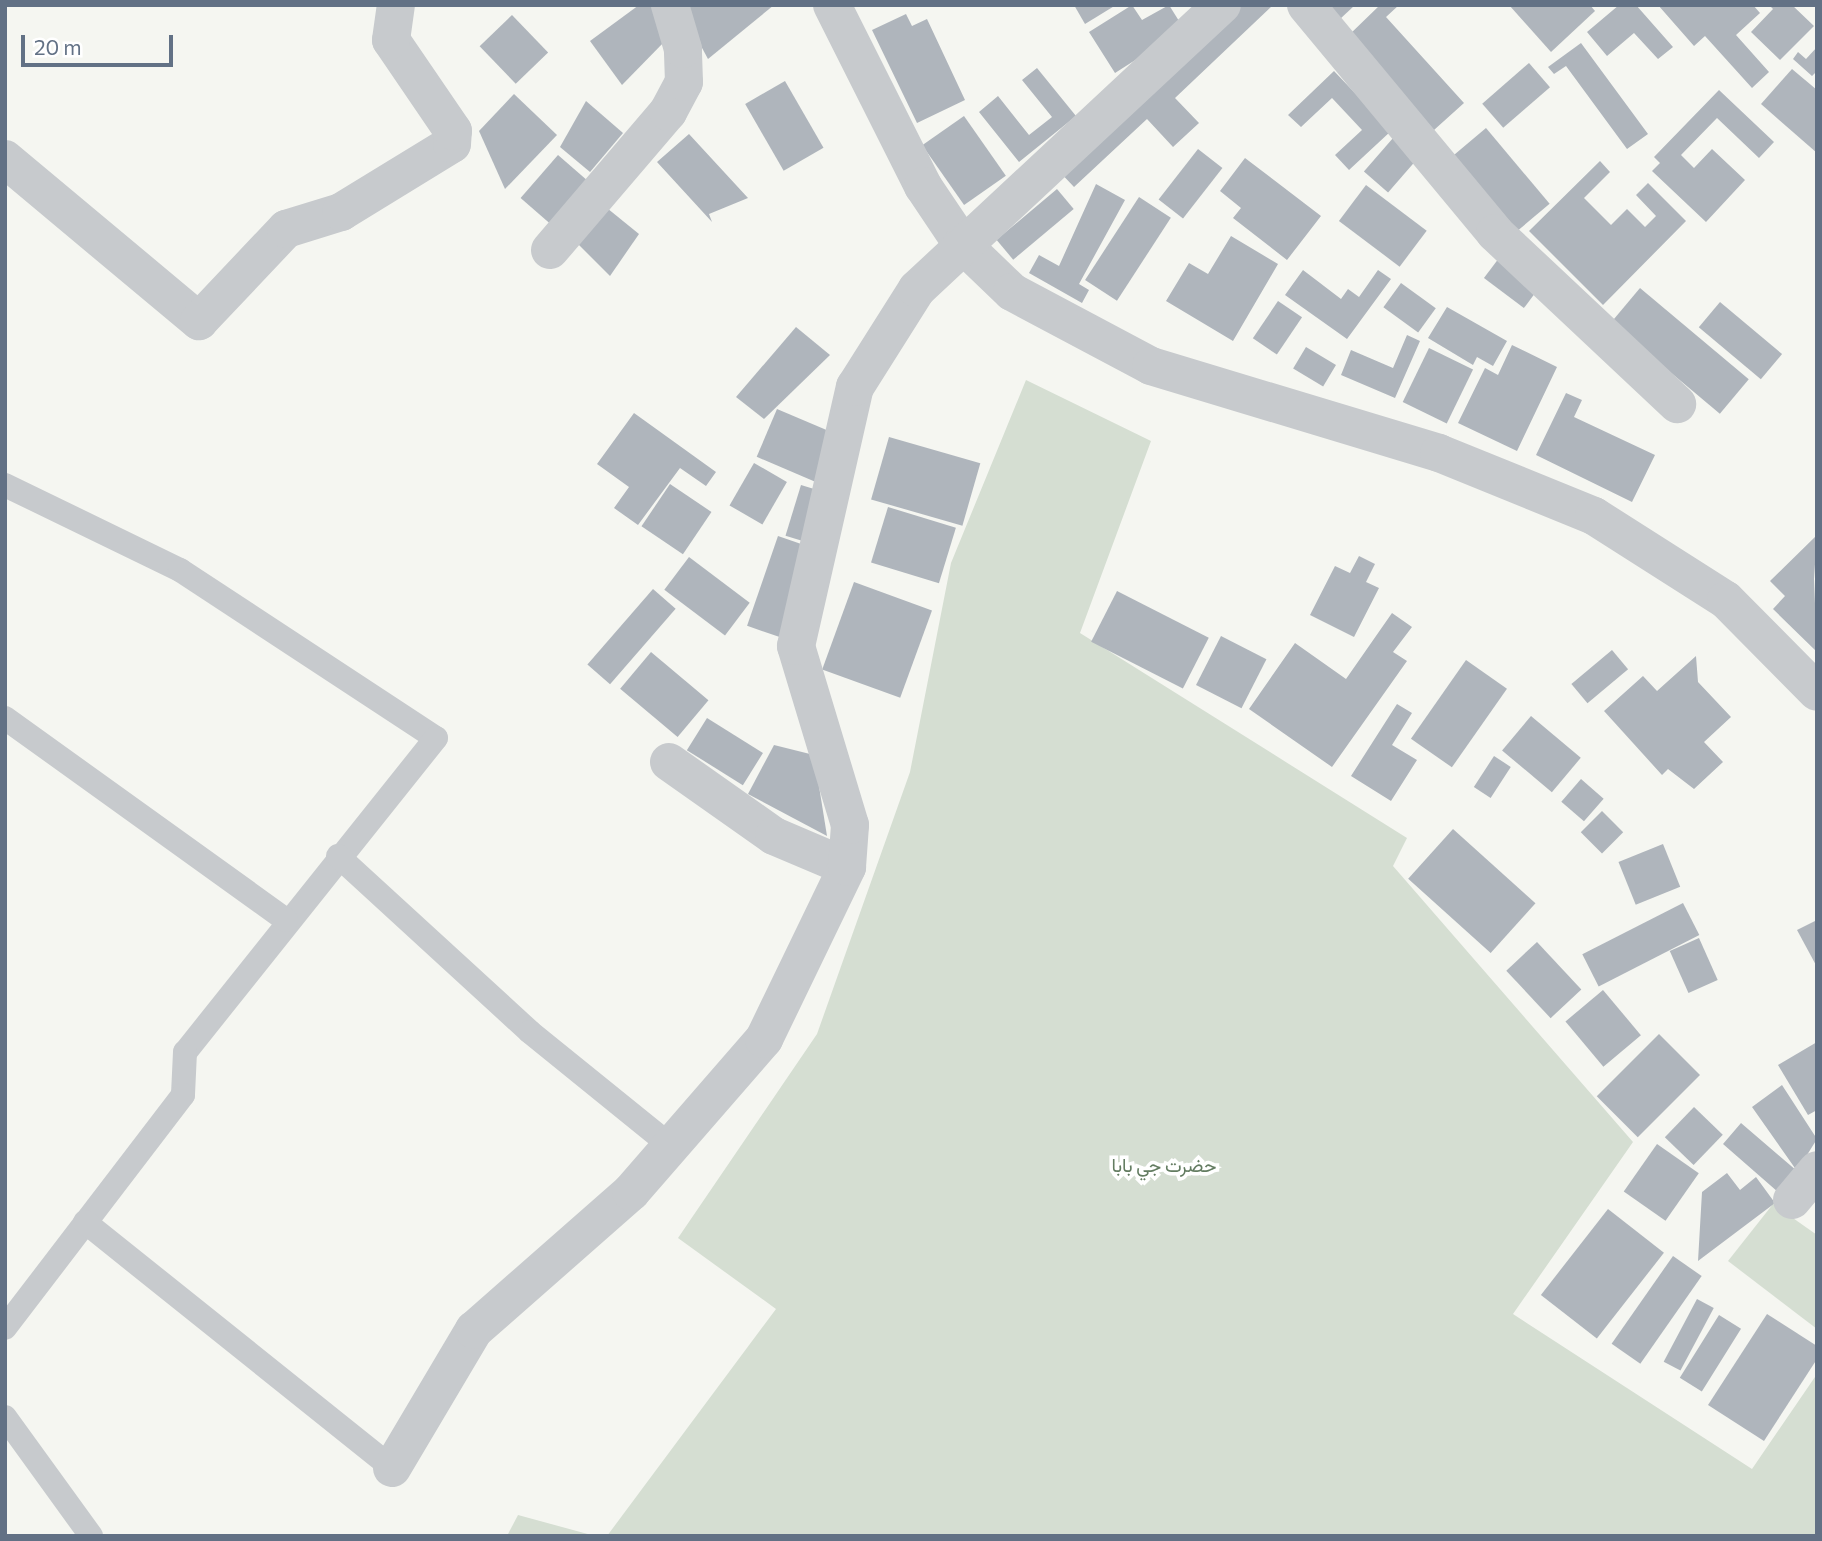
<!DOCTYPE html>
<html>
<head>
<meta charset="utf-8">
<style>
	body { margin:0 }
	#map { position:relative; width:1822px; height:1541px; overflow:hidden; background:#f5f6f1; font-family:Commissioner,Vazirmatn,sans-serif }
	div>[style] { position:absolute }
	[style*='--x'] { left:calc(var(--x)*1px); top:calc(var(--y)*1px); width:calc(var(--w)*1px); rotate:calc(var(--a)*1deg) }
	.green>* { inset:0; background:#d5ded2 }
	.building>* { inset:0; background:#afb5bc; transform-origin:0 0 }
	.lane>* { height:24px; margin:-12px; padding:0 12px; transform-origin:12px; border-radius:12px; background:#c7cacd }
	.street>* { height:38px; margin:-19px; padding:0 19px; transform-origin:19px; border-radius:19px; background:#c7cacd }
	span { translate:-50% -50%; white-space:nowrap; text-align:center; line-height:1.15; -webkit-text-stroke:7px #fff; paint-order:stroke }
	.park-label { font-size:19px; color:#637c61 }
	.frame { position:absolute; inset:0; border:7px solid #627185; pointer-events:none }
	.scale { position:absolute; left:21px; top:35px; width:152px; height:32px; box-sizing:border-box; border:4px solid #627185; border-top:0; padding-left:9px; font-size:21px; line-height:24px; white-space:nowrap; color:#627185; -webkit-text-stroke:5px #fff; paint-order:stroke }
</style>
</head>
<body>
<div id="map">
	<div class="green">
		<div style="clip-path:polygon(1026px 380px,1151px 441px,1080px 633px,1407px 838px,1393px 866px,1633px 1142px,1513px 1314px,1752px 1469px,1817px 1374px,1817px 1536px,607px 1536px,776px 1309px,678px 1238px,817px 1034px,910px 772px,951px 563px)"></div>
		<div style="clip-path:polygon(1773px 1204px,1817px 1235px,1817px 1329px,1728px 1261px)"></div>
		<div style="clip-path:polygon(518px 1515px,595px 1536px,507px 1536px)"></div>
	</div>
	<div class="building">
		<div style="clip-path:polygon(639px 5px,656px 5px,666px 40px,622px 85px,590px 41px)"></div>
		<div style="clip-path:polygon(679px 5px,774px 5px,708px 59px)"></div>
		<div style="clip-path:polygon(1074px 5px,1116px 5px,1085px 24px)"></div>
		<div style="clip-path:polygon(1132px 5px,1142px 20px,1169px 5px,1184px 29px,1115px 73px,1089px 32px)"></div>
		<div style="clip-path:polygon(1234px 5px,1273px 5px,1175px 98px,1199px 123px,1173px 147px,1147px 119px,1074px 187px,1057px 169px)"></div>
		<div style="clip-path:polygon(1325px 5px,1355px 5px,1339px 20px)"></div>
		<div style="clip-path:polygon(1380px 5px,1399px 5px,1386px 17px,1464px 103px,1434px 130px,1348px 36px)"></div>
		<div style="clip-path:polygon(1509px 5px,1590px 5px,1595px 11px,1551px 52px)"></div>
		<div style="clip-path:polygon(1619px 5px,1636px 5px,1673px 47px,1658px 59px,1634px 33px,1607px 56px,1587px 32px)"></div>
		<div style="clip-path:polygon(1658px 5px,1753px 5px,1760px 13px,1736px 35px,1769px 72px,1752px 88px,1705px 36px,1694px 46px)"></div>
		<div style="clip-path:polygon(1769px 5px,1792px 5px,1814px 26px,1780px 60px,1751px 32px,1773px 9px)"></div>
		<div style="clip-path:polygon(906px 14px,912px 26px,927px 19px,965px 100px,917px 123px,872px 30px)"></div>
		<div style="left:512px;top:15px;width:52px;height:45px;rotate:46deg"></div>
		<div style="clip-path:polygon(1581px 43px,1648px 134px,1627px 149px,1566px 66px,1554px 74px,1548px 67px)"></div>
		<div style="clip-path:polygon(1817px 47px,1817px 71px,1812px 76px,1793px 59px,1798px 52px,1806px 59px)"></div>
		<div style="left:1529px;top:63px;width:32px;height:62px;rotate:49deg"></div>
		<div style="clip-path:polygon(1037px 68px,1076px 116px,1019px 162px,979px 112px,998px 96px,1029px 135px,1052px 117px,1022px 80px)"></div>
		<div style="clip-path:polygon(1792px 69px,1817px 90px,1817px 153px,1761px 104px)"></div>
		<div style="clip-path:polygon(1334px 71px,1391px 131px,1349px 170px,1335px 155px,1362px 130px,1332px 98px,1301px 127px,1288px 115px)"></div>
		<div style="left:785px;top:81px;width:77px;height:46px;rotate:60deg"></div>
		<div style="clip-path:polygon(1719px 90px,1774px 142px,1759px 158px,1717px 118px,1681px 155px,1694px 168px,1712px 149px,1745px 180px,1706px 222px,1652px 171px,1660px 163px,1654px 157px)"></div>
		<div style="clip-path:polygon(514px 94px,557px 135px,505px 189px,479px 131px)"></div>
		<div style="clip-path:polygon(586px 101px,623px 133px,590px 172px,560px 147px)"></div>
		<div style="left:964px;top:116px;width:73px;height:51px;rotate:55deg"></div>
		<div style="left:1486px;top:128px;width:99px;height:43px;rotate:50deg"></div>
		<div style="left:1400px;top:130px;width:32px;height:55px;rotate:41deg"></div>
		<div style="clip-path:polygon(689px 134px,748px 198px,709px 214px,712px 222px,657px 162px)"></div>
		<div style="left:1198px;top:149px;width:31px;height:64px;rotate:38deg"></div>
		<div style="left:558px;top:155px;width:40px;height:57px;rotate:41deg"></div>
		<div style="clip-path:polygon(1245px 158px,1321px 216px,1287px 260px,1233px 218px,1241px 208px,1220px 191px)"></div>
		<div style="clip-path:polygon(1600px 161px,1610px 172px,1584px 198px,1611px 225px,1627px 209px,1645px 227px,1656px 216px,1636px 195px,1648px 183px,1686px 221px,1603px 305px,1529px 231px)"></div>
		<div style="clip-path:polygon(1096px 184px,1125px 200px,1079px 284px,1089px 290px,1082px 303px,1029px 273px,1039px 255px,1059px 266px)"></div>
		<div style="left:1366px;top:185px;width:76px;height:45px;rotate:37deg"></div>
		<div style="left:1057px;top:189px;width:26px;height:79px;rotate:50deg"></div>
		<div style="left:1139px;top:197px;width:38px;height:99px;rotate:33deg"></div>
		<div style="clip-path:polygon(602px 204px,639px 234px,610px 276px,575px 241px)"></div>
		<div style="clip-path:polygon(1231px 236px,1278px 264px,1233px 341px,1166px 301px,1189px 263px,1208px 274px)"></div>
		<div style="left:1499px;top:258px;width:50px;height:25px;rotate:37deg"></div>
		<div style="clip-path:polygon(1303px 270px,1341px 299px,1348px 289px,1359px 297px,1378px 270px,1391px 279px,1347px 339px,1285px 295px)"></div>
		<div style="left:1401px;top:283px;width:43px;height:30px;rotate:36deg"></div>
		<div style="left:1640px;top:288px;width:142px;height:45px;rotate:40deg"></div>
		<div style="left:1278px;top:301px;width:29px;height:45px;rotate:34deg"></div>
		<div style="left:1720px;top:302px;width:81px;height:33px;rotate:40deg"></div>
		<div style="clip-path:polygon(1447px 307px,1507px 341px,1493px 366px,1477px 357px,1473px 365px,1428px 338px)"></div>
		<div style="clip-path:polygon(796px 327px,830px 355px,764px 419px,736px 397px)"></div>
		<div style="clip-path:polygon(1407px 335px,1420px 341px,1395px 398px,1341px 375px,1351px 350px,1393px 368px)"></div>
		<div style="clip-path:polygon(1512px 345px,1557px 367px,1517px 451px,1458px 423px,1485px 368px,1498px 375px)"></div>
		<div style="left:1306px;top:347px;width:35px;height:25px;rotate:31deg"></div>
		<div style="left:1429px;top:348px;width:49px;height:60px;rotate:26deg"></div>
		<div style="clip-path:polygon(1566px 393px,1582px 400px,1574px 417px,1655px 455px,1632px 502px,1536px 455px)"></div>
		<div style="left:777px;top:409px;width:73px;height:52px;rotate:23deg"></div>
		<div style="clip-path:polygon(634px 413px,716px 472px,706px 486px,680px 468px,638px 525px,614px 508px,629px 487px,597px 464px)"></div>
		<div style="left:889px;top:437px;width:95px;height:65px;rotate:16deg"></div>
		<div style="left:754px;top:463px;width:38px;height:49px;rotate:30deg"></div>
		<div style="left:670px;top:484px;width:50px;height:51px;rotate:34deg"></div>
		<div style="left:801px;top:485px;width:24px;height:53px;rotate:17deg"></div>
		<div style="left:888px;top:507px;width:71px;height:58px;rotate:17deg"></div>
		<div style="clip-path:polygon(1817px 535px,1814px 579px,1817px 652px,1773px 609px,1785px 596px,1770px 581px)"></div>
		<div style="left:778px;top:536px;width:36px;height:95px;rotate:19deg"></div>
		<div style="clip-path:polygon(1359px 556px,1375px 564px,1366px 582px,1379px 588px,1354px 637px,1310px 615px,1335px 566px,1350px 573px)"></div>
		<div style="left:689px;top:557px;width:76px;height:41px;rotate:37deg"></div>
		<div style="left:854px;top:582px;width:83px;height:93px;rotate:20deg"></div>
		<div style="left:653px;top:589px;width:30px;height:100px;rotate:41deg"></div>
		<div style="left:1117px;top:591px;width:103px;height:57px;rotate:27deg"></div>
		<div style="clip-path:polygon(1392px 613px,1412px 627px,1393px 652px,1407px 661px,1332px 767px,1249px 709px,1295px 643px,1346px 679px)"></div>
		<div style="left:1221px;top:636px;width:51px;height:55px;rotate:27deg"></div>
		<div style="left:1612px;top:650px;width:25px;height:53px;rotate:50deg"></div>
		<div style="left:651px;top:652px;width:75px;height:48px;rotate:40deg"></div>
		<div style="clip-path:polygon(1696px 656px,1698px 682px,1731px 717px,1704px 742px,1723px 762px,1694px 789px,1668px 769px,1662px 775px,1604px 711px,1643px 676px,1657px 691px)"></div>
		<div style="left:1466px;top:660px;width:50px;height:96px;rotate:35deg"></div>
		<div style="clip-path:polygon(1397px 704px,1412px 713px,1392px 745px,1417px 760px,1391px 801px,1351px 776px)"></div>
		<div style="left:1531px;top:716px;width:65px;height:45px;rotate:40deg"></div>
		<div style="left:707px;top:718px;width:66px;height:38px;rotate:32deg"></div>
		<div style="clip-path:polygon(774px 745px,814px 755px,827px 836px,748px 794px)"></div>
		<div style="left:1494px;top:756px;width:20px;height:37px;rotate:33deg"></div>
		<div style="left:1581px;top:779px;width:30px;height:30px;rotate:41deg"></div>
		<div style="left:1602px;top:811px;width:30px;height:30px;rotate:45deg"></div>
		<div style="left:1453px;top:829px;width:111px;height:67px;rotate:42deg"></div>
		<div style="left:1663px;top:844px;width:46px;height:48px;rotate:68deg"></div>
		<div style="left:1683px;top:903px;width:36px;height:113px;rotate:63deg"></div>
		<div style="clip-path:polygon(1817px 920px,1817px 967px,1797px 930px)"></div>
		<div style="left:1699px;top:938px;width:46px;height:32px;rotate:66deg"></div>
		<div style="left:1537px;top:942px;width:65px;height:42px;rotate:47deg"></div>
		<div style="left:1603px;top:990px;width:59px;height:49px;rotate:50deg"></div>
		<div style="left:1659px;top:1034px;width:58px;height:88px;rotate:45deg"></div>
		<div style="clip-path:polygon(1817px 1042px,1817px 1110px,1808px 1115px,1778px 1065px)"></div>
		<div style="clip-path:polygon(1782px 1085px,1817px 1139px,1797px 1171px,1778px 1192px,1723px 1144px,1741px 1123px,1797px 1171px,1752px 1107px)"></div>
		<div style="left:1694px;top:1107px;width:40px;height:42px;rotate:44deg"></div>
		<div style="left:1657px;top:1144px;width:51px;height:58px;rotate:35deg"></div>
		<div style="clip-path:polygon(1727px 1173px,1740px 1190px,1756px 1177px,1775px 1203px,1698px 1261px,1702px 1192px)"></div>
		<div style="left:1608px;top:1209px;width:71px;height:109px;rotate:38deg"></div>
		<div style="left:1673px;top:1256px;width:35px;height:107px;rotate:35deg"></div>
		<div style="left:1697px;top:1299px;width:19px;height:71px;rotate:28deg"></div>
		<div style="clip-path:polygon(1767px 1314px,1817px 1346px,1817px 1359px,1764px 1441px,1708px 1405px)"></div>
		<div style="left:1719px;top:1315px;width:26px;height:74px;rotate:32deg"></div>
	</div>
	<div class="lane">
		<div style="--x:5;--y:485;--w:195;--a:25.9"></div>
		<div style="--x:180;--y:570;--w:306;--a:33.3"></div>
		<div style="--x:436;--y:738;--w:402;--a:128.6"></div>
		<div style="--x:185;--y:1052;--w:43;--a:92.7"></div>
		<div style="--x:183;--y:1095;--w:293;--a:127.4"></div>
		<div style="--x:5;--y:718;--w:346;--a:35.7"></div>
		<div style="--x:338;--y:856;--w:260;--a:42.5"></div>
		<div style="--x:530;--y:1032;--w:183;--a:39"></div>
		<div style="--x:85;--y:1222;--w:393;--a:38.7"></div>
		<div style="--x:5;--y:1417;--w:147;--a:54.1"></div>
	</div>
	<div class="street">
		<div style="--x:832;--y:5;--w:203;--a:63.3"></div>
		<div style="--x:923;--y:186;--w:70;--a:56.1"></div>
		<div style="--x:962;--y:244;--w:69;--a:43.8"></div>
		<div style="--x:1012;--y:292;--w:157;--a:28"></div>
		<div style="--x:1151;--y:366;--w:301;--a:16.8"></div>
		<div style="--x:1439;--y:453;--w:167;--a:22.1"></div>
		<div style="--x:1594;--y:516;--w:156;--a:32.5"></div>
		<div style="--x:1726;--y:600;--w:129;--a:45.3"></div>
		<div style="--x:1306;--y:5;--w:296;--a:50.3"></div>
		<div style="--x:1495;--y:233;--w:250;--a:43.2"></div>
		<div style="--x:5;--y:159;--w:253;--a:39.9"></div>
		<div style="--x:199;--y:321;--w:127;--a:-46.6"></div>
		<div style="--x:286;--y:229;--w:58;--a:-17.2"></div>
		<div style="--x:341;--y:212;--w:130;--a:-31.5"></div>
		<div style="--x:452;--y:144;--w:13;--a:-86"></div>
		<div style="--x:453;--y:131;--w:110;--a:-124.3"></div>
		<div style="--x:391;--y:40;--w:35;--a:-82"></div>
		<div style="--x:550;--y:250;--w:182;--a:-49.5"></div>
		<div style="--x:668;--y:112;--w:34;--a:-62"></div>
		<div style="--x:684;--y:82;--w:33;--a:-92"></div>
		<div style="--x:683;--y:49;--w:46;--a:-106.5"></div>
		<div style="--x:669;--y:762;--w:128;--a:35.2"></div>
		<div style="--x:774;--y:836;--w:79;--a:23"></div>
		<div style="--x:1792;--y:1200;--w:39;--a:-50"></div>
		<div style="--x:392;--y:1468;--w:161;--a:-59.3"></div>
		<div style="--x:474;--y:1330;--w:209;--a:-41.3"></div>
		<div style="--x:631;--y:1192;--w:203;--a:-49"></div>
		<div style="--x:764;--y:1039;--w:191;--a:-64.2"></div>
		<div style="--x:847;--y:867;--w:42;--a:-85.9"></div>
		<div style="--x:850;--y:825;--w:187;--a:-106.8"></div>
		<div style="--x:796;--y:646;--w:266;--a:-77.2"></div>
		<div style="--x:855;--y:387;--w:116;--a:-57.7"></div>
		<div style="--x:917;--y:289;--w:417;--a:-43"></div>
	</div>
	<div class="park-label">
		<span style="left:1164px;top:1165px">حضرت جي بابا</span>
	</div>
	<div class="frame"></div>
	<div class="scale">20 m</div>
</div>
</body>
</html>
